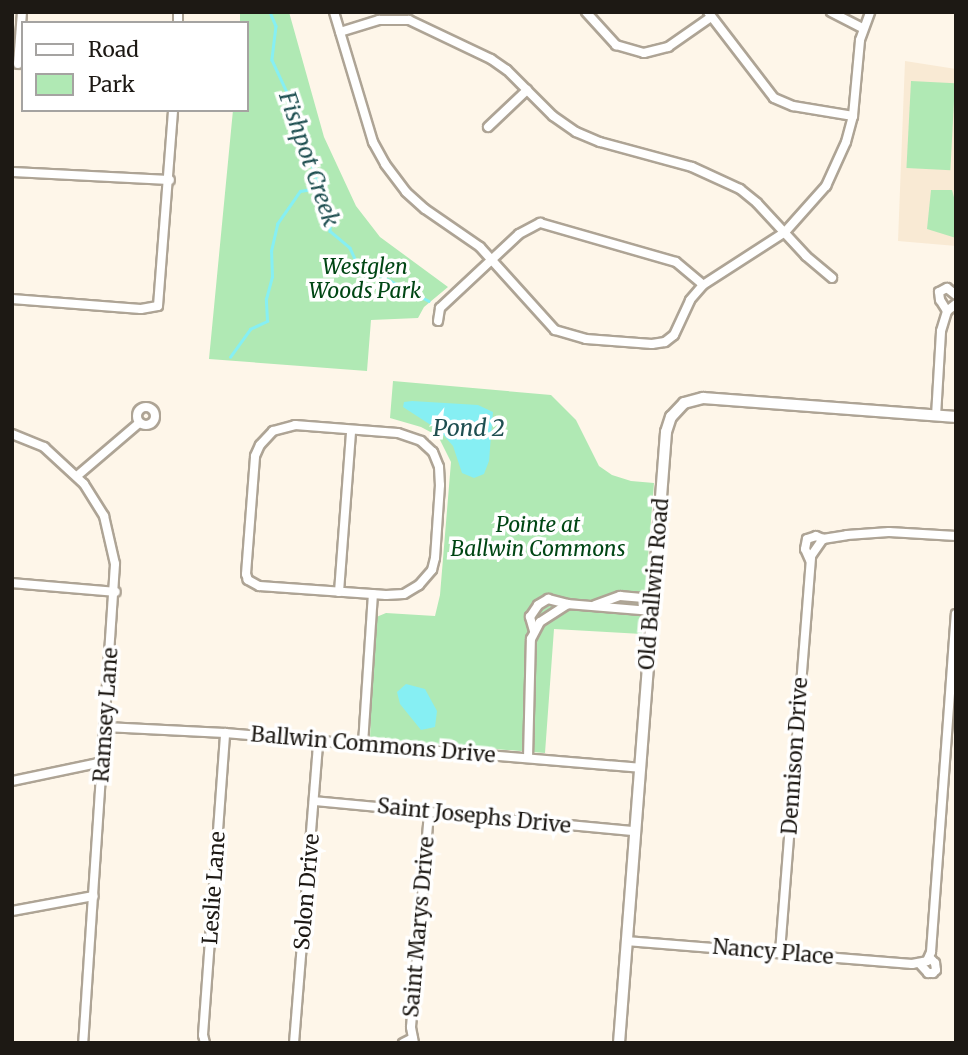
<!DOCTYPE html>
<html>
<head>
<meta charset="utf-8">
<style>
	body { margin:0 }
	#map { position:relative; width:968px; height:1055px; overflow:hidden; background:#fef6e9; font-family:Merriweather,serif }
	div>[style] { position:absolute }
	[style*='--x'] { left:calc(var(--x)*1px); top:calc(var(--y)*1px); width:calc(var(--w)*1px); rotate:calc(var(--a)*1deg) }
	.built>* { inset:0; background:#f9ead4 }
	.green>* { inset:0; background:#b0e9b4; transform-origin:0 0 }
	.water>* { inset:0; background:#86eff3 }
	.stream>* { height:2.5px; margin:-1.25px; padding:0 1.25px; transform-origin:1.25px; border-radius:1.25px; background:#86eff3 }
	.roads { filter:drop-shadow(2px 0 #aea495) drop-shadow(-2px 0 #aea495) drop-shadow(0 2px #aea495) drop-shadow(0 -2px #aea495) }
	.street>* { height:8px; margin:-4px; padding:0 4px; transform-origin:4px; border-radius:4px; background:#fff }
	.street>.ring { margin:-4px; padding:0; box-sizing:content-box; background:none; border:8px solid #fff; border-radius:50% }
	.secondary>* { height:10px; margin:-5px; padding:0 5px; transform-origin:5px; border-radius:5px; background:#fff }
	span { translate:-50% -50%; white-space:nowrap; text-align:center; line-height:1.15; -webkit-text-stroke:7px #fff; paint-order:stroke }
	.park-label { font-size:21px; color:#004614; font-style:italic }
	.street-label { font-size:21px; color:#1d1914 }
	.water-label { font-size:23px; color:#1f4f51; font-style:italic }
	.frame { position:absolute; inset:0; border:14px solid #1d1914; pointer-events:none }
	.legend { position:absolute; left:21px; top:21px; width:228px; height:91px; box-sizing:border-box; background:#fff; border:2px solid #a5a3a1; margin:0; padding:9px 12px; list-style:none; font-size:21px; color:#1d1914 }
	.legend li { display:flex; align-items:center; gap:14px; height:35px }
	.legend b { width:35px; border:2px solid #a5a3a1 }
</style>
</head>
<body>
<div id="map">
	<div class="built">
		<div style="clip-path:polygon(905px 61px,956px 69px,956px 246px,898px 241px)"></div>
	</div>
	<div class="green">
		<div style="clip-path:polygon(240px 12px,289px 12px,324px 137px,356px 206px,380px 237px,448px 287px,424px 307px,418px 318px,371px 320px,367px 371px,209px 359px,233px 110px,247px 110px,247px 23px,240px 23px)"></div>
		<div style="left:911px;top:81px;width:44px;height:87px;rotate:3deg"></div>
		<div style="clip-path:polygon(931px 190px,952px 190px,956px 205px,956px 238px,927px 229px)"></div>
		<div style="clip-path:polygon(393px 381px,551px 395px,576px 420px,599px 466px,612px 475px,631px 481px,654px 483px,642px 634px,554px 629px,545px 753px,370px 739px,374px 618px,386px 613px,435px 616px,440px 595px,451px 462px,438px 436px,421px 427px,390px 418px)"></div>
	</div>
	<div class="water">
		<div style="clip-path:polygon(412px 401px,478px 405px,493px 412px,489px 461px,484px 474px,474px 478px,462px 473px,453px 446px,440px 431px,403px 407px,404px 402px)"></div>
		<div style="clip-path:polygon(406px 684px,425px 689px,437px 711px,435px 727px,421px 730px,400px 704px,397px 692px)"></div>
	</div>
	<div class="stream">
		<div style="--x:270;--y:12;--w:15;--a:67"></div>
		<div style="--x:276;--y:26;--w:34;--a:97"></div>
		<div style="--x:272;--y:60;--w:50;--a:65"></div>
		<div style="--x:293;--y:105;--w:86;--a:72.4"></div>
		<div style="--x:319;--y:187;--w:28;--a:64"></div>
		<div style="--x:331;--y:212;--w:19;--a:93"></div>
		<div style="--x:330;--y:231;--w:26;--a:40"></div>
		<div style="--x:350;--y:248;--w:17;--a:65"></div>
		<div style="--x:357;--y:263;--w:81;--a:27.8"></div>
		<div style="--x:230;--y:357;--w:34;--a:-54"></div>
		<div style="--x:250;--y:329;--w:19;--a:-25"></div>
		<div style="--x:267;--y:321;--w:22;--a:-93"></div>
		<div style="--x:266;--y:299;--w:23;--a:-75"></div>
		<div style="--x:272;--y:277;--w:26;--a:-92"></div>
		<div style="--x:271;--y:251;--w:28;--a:-77"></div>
		<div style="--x:277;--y:224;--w:40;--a:-55.1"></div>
		<div style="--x:300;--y:191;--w:18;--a:-9"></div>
	</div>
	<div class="roads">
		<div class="street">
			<div style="--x:334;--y:12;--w:136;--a:73.3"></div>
			<div style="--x:373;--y:142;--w:25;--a:61"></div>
			<div style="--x:385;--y:164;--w:35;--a:53"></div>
			<div style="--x:406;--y:192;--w:25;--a:42"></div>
			<div style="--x:425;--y:209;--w:67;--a:34.6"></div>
			<div style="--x:480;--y:247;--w:112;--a:47.9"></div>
			<div style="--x:555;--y:330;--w:32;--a:16"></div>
			<div style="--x:586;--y:339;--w:66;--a:4.3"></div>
			<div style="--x:652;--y:344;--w:13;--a:-9"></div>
			<div style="--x:665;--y:342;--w:11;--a:-38"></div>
			<div style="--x:674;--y:335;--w:38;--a:-65"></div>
			<div style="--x:690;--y:300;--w:20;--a:-49"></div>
			<div style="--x:703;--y:285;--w:98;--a:-32.9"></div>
			<div style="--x:785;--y:232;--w:62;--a:-48.3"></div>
			<div style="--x:826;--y:186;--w:48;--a:-65.6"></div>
			<div style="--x:846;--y:142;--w:27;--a:-75"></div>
			<div style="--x:853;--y:116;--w:76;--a:-84.7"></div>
			<div style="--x:860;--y:40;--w:30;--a:-70"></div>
			<div style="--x:586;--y:12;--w:45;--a:47.7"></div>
			<div style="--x:616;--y:45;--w:29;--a:16"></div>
			<div style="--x:644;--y:53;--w:25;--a:-14"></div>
			<div style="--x:668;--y:47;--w:52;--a:-34.9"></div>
			<div style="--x:708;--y:12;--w:108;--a:52.5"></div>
			<div style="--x:774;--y:98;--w:21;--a:23"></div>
			<div style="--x:793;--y:106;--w:61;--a:9.5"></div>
			<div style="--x:831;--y:12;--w:36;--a:27"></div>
			<div style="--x:178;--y:23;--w:11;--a:-90"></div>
			<div style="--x:340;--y:32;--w:41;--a:-17.1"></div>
			<div style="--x:379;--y:20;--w:30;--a:0"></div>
			<div style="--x:409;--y:20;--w:91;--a:25.4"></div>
			<div style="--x:491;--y:59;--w:19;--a:35"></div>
			<div style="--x:507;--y:70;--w:65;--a:45"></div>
			<div style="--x:553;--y:116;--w:28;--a:35"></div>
			<div style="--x:576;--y:132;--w:26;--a:23"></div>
			<div style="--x:600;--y:142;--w:95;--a:15.2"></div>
			<div style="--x:692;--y:167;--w:53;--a:24.6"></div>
			<div style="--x:740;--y:189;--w:22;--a:39"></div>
			<div style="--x:757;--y:203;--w:72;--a:47.2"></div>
			<div style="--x:806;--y:256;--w:34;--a:40"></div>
			<div style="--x:18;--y:64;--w:52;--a:-85.6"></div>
			<div style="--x:488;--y:127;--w:54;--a:-43.5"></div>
			<div style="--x:12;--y:172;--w:158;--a:2.9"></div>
			<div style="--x:12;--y:299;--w:129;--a:4.4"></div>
			<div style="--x:141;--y:309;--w:17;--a:-10"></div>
			<div style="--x:158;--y:306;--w:197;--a:-85.6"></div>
			<div style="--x:947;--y:311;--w:13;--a:-122"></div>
			<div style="--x:940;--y:300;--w:8;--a:-97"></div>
			<div style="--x:939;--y:292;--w:9;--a:-27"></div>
			<div style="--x:947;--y:288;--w:11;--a:38"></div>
			<div style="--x:438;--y:321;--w:13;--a:-81"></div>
			<div style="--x:440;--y:308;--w:108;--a:-43.1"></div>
			<div style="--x:519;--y:234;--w:24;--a:-28"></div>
			<div style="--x:540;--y:223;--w:141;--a:16"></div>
			<div style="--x:676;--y:262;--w:35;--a:40"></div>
			<div class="ring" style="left:137px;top:407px;width:10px;height:10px"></div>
			<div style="--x:936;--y:416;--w:85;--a:-86.6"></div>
			<div style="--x:941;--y:331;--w:21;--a:-73"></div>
			<div style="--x:947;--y:311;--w:11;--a:-38"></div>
			<div style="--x:295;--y:425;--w:103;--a:4.4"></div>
			<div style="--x:398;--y:433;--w:24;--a:19"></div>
			<div style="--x:421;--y:441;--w:16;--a:43"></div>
			<div style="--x:433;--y:452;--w:16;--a:68"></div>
			<div style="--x:439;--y:467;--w:18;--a:87"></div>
			<div style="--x:440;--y:485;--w:73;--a:93.9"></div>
			<div style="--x:435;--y:558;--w:12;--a:104"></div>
			<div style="--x:432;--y:570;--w:20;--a:131"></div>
			<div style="--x:419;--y:585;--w:17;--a:149"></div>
			<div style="--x:404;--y:594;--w:18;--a:177"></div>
			<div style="--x:386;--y:595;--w:127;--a:-175.9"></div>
			<div style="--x:259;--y:586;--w:13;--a:-151"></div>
			<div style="--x:248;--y:580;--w:6;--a:-108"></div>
			<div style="--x:246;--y:574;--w:118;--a:-85.6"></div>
			<div style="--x:255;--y:456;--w:12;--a:-66"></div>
			<div style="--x:260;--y:445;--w:19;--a:-47"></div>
			<div style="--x:273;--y:431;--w:23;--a:-15"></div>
			<div style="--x:12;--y:434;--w:35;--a:22"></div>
			<div style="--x:44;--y:447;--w:54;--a:42.8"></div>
			<div style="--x:84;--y:484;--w:38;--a:58"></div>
			<div style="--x:104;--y:516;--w:49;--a:77.1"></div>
			<div style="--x:115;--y:564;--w:480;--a:93.8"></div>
			<div style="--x:77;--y:476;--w:82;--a:-40.5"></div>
			<div style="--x:810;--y:560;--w:12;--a:-114"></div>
			<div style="--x:805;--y:549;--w:10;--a:-79"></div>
			<div style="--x:807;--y:539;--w:9;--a:-18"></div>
			<div style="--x:816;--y:536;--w:8;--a:23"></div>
			<div style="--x:12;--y:583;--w:104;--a:4.9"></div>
			<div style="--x:339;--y:592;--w:161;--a:-85.7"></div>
			<div style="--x:595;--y:605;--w:27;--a:-20"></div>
			<div style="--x:620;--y:596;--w:33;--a:5"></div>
			<div style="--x:534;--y:631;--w:15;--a:-106"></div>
			<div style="--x:530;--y:617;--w:14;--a:-56"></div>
			<div style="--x:538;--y:605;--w:12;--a:-31"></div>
			<div style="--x:548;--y:599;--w:21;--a:14"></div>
			<div style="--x:105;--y:727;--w:120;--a:2.9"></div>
			<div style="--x:225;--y:733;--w:416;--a:4.8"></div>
			<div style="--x:363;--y:744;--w:150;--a:-86.2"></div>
			<div style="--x:528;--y:758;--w:119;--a:-88.6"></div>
			<div style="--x:531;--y:639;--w:19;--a:-62"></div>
			<div style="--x:540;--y:622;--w:33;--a:-33"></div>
			<div style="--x:568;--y:604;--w:84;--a:4.8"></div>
			<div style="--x:12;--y:781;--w:93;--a:-11.8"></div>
			<div style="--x:314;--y:801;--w:321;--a:5.4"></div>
			<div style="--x:12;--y:911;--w:83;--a:-10.4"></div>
			<div style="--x:626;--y:941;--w:287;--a:4.6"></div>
			<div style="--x:912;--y:964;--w:15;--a:-11"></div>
			<div style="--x:927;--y:961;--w:10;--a:-66"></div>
			<div style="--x:931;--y:952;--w:339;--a:-85.8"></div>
			<div style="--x:780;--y:952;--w:397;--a:-85.5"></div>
			<div style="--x:811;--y:556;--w:21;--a:-55"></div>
			<div style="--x:823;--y:539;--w:24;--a:-9"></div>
			<div style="--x:847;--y:535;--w:42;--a:-4.1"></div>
			<div style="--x:889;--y:532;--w:67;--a:3.4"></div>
			<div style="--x:920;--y:964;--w:12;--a:48"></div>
			<div style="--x:928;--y:973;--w:5;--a:0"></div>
			<div style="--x:933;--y:973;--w:4;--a:-45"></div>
			<div style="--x:936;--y:970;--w:7;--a:-98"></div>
			<div style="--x:935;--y:963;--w:7;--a:-135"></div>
			<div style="--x:205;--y:1043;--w:8;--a:-104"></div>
			<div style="--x:203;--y:1035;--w:303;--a:-85.8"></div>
			<div style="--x:294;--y:1043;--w:302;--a:-85.4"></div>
			<div style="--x:403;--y:1043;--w:11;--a:-27"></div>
			<div style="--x:414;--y:1043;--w:16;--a:-101"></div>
			<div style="--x:411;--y:1027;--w:216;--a:-85.2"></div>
		</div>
		<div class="secondary">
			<div style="--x:619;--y:1043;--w:613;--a:-85.6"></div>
			<div style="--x:666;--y:432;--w:16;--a:-72"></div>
			<div style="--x:671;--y:417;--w:19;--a:-47"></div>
			<div style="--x:684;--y:403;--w:20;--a:-15"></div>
			<div style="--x:703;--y:398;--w:254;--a:4.3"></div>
		</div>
	</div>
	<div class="park-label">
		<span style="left:365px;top:279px">Westglen<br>Woods Park</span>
		<span style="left:538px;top:537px">Pointe at<br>Ballwin Commons</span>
	</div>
	<div class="street-label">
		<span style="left:654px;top:584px;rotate:-85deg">Old Ballwin Road</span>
		<span style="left:106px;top:715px;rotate:-86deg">Ramsey Lane</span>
		<span style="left:373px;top:745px;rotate:5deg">Ballwin Commons Drive</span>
		<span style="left:795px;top:756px;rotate:-86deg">Dennison Drive</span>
		<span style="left:474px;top:816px;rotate:6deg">Saint Josephs Drive</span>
		<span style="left:214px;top:888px;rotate:-86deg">Leslie Lane</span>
		<span style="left:307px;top:892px;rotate:-85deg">Solon Drive</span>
		<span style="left:419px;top:927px;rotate:-85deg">Saint Marys Drive</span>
		<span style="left:773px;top:952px;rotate:5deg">Nancy Place</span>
	</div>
	<div class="water-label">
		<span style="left:309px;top:159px;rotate:71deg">Fishpot Creek</span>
		<span style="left:469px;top:428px">Pond 2</span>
	</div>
	<div class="frame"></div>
	<ul class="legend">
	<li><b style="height:9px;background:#fff"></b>Road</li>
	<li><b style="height:19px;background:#b0e9b4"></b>Park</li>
	</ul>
</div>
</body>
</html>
